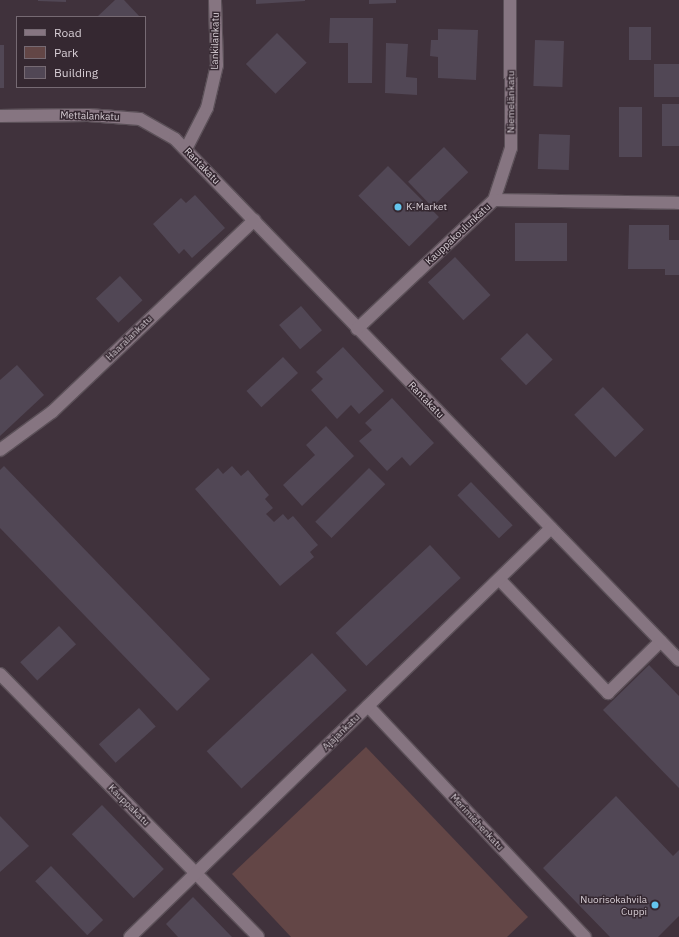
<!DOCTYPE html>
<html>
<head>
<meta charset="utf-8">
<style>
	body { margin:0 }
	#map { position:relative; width:679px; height:937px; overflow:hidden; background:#40323c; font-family:"IBM Plex Sans",sans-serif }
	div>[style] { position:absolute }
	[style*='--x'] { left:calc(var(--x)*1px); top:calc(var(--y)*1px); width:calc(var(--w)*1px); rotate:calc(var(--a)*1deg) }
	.green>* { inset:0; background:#634646 }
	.building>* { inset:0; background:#514755; transform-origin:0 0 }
	.roads { filter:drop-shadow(1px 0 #5b5058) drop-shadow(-1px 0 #5b5058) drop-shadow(0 1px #5b5058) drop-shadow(0 -1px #5b5058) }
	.service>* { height:12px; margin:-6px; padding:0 6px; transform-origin:6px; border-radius:6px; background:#867581 }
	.minor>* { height:12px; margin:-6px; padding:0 6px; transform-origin:6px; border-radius:6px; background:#867581 }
	.dots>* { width:11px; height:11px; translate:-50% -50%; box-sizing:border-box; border:2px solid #352831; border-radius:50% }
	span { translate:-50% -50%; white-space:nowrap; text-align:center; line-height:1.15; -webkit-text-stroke:3px #352831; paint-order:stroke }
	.street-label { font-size:10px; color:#d7ced5 }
	.poi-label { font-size:10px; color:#d7ced5 }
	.left { translate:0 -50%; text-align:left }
	.right { translate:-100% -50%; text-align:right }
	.legend { position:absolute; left:16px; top:16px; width:130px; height:72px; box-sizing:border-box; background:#352831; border:1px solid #766a73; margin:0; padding:5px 7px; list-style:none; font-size:12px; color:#d7ced5 }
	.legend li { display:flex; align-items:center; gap:8px; height:20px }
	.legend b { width:20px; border:1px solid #766a73 }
</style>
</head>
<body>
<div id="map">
	<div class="green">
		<div style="clip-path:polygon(366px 747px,528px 917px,507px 937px,291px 937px,232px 874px)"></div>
	</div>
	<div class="building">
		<div style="clip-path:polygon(38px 0,66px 0,66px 2px,38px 1px)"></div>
		<div style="clip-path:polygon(115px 0,124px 0,140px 17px,97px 17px)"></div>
		<div style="clip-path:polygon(256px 0,305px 0,305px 1px,256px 4px)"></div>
		<div style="clip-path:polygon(369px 0,396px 0,396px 3px,369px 4px)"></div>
		<div style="clip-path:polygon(330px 18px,373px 18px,372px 83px,348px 83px,348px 43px,329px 43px)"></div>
		<div style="left:629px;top:27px;width:22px;height:33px"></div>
		<div style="clip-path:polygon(438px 29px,478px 30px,476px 80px,438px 78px,438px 57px,430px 56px,431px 40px,438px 40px)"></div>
		<div style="left:277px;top:33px;width:42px;height:44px;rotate:45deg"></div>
		<div style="left:535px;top:40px;width:29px;height:46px;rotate:2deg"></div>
		<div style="clip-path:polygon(386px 43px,408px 44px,406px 77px,417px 78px,417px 95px,385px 93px)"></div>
		<div style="left:0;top:45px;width:4px;height:43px"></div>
		<div style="left:654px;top:64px;width:25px;height:33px"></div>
		<div style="left:662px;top:104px;width:17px;height:42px"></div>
		<div style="left:619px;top:107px;width:23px;height:50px"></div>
		<div style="left:539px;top:134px;width:31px;height:35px;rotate:2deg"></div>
		<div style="left:444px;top:147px;width:35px;height:50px;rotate:46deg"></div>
		<div style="left:388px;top:166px;width:72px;height:42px;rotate:45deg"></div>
		<div style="clip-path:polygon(195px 195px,225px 228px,192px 258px,184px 249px,179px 254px,153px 224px,181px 198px,186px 203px)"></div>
		<div style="left:567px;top:223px;width:38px;height:52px;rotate:90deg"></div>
		<div style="clip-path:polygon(629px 225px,669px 225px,669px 240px,679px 240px,679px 275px,665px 275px,665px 269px,628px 269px)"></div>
		<div style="left:455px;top:257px;width:52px;height:37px;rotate:47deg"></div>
		<div style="left:120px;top:276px;width:33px;height:33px;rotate:47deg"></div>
		<div style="left:301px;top:306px;width:32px;height:29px;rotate:49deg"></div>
		<div style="left:527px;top:333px;width:37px;height:37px;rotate:46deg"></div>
		<div style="clip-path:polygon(343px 347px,384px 391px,359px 414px,351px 405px,337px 419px,311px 390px,323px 379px,316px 372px)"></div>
		<div style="left:283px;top:357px;width:22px;height:50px;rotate:47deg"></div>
		<div style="clip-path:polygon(17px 365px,44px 395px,0 436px,0 380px)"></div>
		<div style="left:603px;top:387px;width:59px;height:40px;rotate:46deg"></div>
		<div style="clip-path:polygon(392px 398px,434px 443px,410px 466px,402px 457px,387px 471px,359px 441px,372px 430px,365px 423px)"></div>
		<div style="clip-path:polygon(326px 426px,354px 456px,302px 506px,283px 485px,315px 455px,306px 445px)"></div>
		<div style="clip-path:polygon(4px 466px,210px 679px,177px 711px,0 528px,0 470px)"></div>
		<div style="clip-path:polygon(232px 466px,241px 476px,248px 470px,269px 495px,265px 499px,273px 508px,266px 514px,274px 522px,283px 514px,288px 520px,293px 516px,318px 545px,310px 552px,314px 557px,280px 586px,195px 489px,218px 468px,223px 474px)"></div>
		<div style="left:369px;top:468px;width:23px;height:76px;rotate:45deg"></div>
		<div style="left:471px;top:482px;width:60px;height:19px;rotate:46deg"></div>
		<div style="left:430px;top:545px;width:45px;height:129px;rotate:47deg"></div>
		<div style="left:59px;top:626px;width:25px;height:53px;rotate:47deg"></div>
		<div style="left:312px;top:653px;width:51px;height:144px;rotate:47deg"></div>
		<div style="clip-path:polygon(649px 665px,679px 696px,679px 788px,603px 710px)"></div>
		<div style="left:139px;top:708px;width:25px;height:54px;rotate:48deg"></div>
		<div style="clip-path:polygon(616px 796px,673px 856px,679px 850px,679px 916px,658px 937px,610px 937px,543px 868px)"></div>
		<div style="left:102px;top:805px;width:89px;height:42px;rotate:46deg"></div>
		<div style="clip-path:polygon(0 816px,29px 846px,0 872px)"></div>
		<div style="left:51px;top:866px;width:75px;height:22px;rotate:46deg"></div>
		<div style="clip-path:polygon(193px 897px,232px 937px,178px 937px,166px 924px)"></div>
	</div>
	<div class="roads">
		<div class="service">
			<div style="--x:499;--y:579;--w:158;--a:46.3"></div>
			<div style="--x:608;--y:693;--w:74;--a:-44.5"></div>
			<div style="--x:368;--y:706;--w:317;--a:46.8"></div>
		</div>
		<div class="minor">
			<div style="--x:0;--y:116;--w:88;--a:-0.7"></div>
			<div style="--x:88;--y:115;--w:52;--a:4.4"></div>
			<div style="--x:140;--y:119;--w:40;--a:29.7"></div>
			<div style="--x:175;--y:139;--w:725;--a:45.95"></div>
			<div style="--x:186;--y:149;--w:46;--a:-62.9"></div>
			<div style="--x:207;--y:108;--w:44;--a:-76.9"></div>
			<div style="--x:217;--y:65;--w:65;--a:-91.8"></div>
			<div style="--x:494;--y:200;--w:55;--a:-71.9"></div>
			<div style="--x:511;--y:148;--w:148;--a:-90.4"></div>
			<div style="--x:357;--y:329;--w:188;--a:-43.3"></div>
			<div style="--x:494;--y:200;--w:185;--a:0.9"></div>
			<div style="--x:0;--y:450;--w:64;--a:-36.2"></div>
			<div style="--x:52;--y:412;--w:279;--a:-43.5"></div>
			<div style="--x:0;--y:674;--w:368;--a:45.5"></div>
			<div style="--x:130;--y:937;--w:587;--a:-44.17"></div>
		</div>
	</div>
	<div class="dots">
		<div style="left:398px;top:207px;background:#64c5ee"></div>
		<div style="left:655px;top:905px;background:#64c5ee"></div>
	</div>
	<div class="street-label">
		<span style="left:215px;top:41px;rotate:-89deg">Lankilankatu</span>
		<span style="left:511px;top:102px;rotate:-90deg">Niemelänkatu</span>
		<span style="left:90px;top:116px;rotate:2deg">Mettalankatu</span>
		<span style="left:202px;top:166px;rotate:46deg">Rantakatu</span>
		<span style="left:458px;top:234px;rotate:-43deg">Kauppakoulunkatu</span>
		<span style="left:129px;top:338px;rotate:-44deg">Haaralankatu</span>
		<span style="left:426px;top:400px;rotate:46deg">Rantakatu</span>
		<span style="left:341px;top:732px;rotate:-44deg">Ajajankatu</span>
		<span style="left:129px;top:805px;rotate:45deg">Kauppakatu</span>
		<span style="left:477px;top:822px;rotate:47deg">Merimiehenkatu</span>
	</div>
	<div class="poi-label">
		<span class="left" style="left:406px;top:207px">K-Market</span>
		<span class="right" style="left:647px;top:905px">Nuorisokahvila<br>Cuppi</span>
	</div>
	<ul class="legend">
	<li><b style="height:5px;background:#867581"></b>Road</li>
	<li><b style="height:11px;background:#634646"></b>Park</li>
	<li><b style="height:11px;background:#514755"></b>Building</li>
	</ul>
</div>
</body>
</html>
